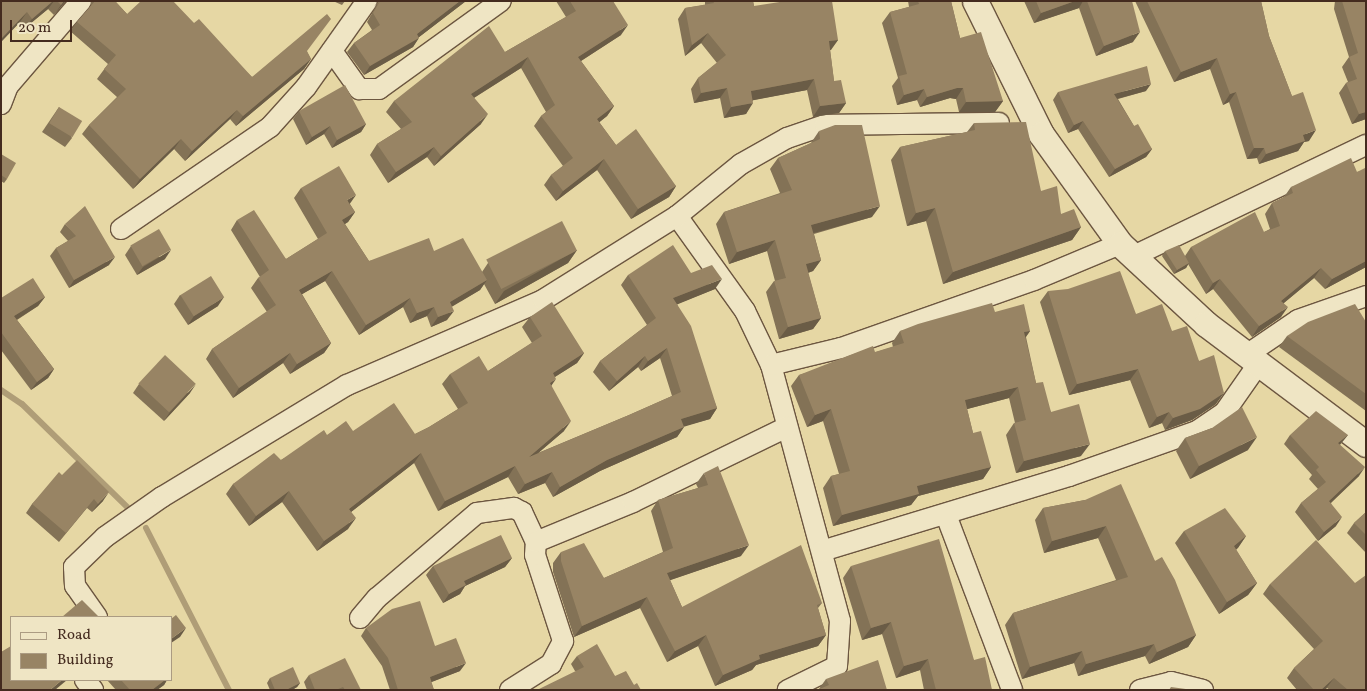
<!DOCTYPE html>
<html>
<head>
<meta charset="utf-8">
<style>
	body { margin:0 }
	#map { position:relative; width:1367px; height:691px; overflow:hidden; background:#e6d7a4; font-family:Vollkorn,serif }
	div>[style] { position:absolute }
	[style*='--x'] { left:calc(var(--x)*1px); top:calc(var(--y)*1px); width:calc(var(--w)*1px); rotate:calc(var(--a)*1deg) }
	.stream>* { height:6px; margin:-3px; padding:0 3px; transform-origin:3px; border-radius:3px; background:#af9d77 }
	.roads { filter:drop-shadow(1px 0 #6c5640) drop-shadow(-1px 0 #6c5640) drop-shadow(0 1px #6c5640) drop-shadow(0 -1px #6c5640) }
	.minor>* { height:20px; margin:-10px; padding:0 10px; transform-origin:10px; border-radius:10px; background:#efe5c4 }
	.tertiary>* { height:25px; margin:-12.5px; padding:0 12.5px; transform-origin:12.5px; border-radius:12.5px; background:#efe5c4 }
	.wall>* { inset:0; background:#837256 }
	.shaded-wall>* { inset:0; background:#6a5c46 }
	.building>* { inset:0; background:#988464; transform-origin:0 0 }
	span { translate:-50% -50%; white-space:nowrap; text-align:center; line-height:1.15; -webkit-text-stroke:4.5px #efe5c4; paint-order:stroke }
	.frame { position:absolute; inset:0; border:2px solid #442b1f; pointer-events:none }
	.legend { position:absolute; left:10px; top:616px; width:162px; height:65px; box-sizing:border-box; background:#efe5c4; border:1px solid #ab9b82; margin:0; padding:6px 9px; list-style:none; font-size:15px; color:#442b1f }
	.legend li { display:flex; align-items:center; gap:10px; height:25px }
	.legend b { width:25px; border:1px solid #ab9b82 }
	.scale { position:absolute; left:10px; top:20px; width:62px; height:22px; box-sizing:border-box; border:2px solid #442b1f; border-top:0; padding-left:6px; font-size:15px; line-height:18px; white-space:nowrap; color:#442b1f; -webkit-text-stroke:4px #efe5c4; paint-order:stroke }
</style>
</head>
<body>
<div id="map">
	<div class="stream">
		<div style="--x:1;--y:390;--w:25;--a:34"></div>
		<div style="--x:22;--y:404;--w:147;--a:44.4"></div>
		<div style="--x:146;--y:528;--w:182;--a:62.9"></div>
	</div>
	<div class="roads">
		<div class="minor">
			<div style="--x:332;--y:51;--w:47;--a:54.6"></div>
			<div style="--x:359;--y:89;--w:20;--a:0"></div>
			<div style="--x:379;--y:89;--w:150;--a:-35.8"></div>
			<div style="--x:1;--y:104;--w:19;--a:-69"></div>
			<div style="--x:8;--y:86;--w:112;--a:-49.3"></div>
			<div style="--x:677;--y:216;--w:117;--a:54.4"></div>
			<div style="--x:745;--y:311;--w:60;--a:64.3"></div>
			<div style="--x:771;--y:365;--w:265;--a:74.9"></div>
			<div style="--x:840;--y:621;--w:45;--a:93.8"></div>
			<div style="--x:837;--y:666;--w:55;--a:153.9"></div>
			<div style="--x:121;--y:229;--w:181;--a:-34.4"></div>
			<div style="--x:270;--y:127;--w:54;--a:-48"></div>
			<div style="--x:306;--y:87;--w:105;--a:-54.7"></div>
			<div style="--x:1136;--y:255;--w:255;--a:-25.6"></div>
			<div style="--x:1248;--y:354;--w:60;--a:-34.2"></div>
			<div style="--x:1298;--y:320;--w:72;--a:-19.4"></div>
			<div style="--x:771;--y:365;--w:72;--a:-13.7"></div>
			<div style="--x:841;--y:348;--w:205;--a:-19.4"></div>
			<div style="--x:1034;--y:280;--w:93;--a:-22.7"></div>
			<div style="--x:946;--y:515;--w:187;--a:69.3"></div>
			<div style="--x:822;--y:551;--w:258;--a:-16.9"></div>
			<div style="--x:1069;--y:476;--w:136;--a:-19.4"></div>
			<div style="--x:1197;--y:431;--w:32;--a:-34"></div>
			<div style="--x:1224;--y:413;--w:61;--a:-55"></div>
			<div style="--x:97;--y:617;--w:38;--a:-125"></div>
			<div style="--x:75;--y:586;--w:19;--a:-93"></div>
			<div style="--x:74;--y:567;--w:43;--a:-44.1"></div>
			<div style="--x:105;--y:537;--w:70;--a:-35.1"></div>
			<div style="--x:162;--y:497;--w:216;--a:-31.2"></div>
			<div style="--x:347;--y:385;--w:214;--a:-23.4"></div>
			<div style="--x:543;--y:300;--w:158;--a:-32.1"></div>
			<div style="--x:677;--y:216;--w:82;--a:-39.1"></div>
			<div style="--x:741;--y:164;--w:53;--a:-29.5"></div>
			<div style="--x:787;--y:138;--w:40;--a:-18.9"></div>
			<div style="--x:825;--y:125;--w:174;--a:-0.7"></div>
			<div style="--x:360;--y:618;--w:26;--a:-50"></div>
			<div style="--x:377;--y:598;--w:131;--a:-40.4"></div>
			<div style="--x:477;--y:513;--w:37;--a:-8"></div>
			<div style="--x:514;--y:508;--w:9;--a:27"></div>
			<div style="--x:522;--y:512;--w:33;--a:65"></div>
			<div style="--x:85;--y:680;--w:13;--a:51"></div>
			<div style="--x:510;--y:690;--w:49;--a:-32.4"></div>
			<div style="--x:551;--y:664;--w:26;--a:-62"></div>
			<div style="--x:563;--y:641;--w:90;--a:-108"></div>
			<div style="--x:535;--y:555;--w:13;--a:-86"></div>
			<div style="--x:536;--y:542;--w:105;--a:-22.4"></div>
			<div style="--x:633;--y:502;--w:171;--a:-26"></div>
			<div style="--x:1140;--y:690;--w:32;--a:-14"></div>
			<div style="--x:1171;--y:682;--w:33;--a:14"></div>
		</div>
		<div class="tertiary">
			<div style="--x:975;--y:1;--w:148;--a:63.6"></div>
			<div style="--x:1041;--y:134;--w:135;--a:54.3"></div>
			<div style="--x:1120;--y:244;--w:117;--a:42.9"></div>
			<div style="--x:1206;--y:324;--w:200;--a:36.9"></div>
		</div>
	</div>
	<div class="wall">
		<div style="clip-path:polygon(1px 1px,66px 1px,54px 15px,48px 9px,25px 28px,20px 22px,1px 42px)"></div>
		<div style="clip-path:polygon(91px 1px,115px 1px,127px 14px,194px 23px,252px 77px,307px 52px,311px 59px,304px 69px,236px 126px,230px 119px,185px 161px,174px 149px,133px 189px,82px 134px,89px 125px,117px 97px,97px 79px,108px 64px,70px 31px,77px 22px,91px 6px)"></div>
		<div style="clip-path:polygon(333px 1px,345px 1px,342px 5px)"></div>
		<div style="clip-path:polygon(379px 1px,466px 1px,419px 37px,413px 47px,364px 75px,347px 52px,354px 43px,372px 30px,367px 22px)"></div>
		<div style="clip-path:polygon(556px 1px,613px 1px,621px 35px,581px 61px,614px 106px,607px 116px,599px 122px,616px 145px,676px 186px,669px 197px,631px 219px,597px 170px,556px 201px,544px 185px,551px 175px,563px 166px,534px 126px,541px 116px,546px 112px,521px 68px,474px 98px,481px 124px,434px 166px,427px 157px,388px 183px,370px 155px,377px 144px,401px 129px,386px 112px,394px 101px,505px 52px,566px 17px)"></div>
		<div style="clip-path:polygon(705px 1px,753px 1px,754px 6px,838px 40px,830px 50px,834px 81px,846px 103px,839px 113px,813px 117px,807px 90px,753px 100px,746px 114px,724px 118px,720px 98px,694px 103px,691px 89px,698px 78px,717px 63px,701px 43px,685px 56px,678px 19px,685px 8px,705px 5px)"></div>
		<div style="clip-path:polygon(908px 1px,951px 1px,960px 38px,1003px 101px,995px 112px,959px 112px,956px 99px,950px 98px,920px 107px,917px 100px,897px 105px,892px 86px,898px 78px,882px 23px,890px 12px,909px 7px)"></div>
		<div style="clip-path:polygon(1024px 1px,1132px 1px,1133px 42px,1096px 56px,1079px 8px,1034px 23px)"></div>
		<div style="clip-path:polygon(1135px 1px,1261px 1px,1269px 36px,1309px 141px,1304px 142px,1298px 151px,1259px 164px,1257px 158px,1247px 159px,1229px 102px,1223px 105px,1210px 69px,1174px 82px)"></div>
		<div style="clip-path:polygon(1335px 1px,1366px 1px,1366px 119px,1352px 124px,1339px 93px,1346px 83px,1348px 82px,1342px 67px,1349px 57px,1334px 9px)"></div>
		<div style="clip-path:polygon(1146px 91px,1118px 99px,1134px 126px,1152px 149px,1146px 157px,1109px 177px,1078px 129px,1068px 133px,1053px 100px,1058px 92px)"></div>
		<div style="clip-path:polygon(59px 107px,72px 138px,65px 147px,42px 132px)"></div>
		<div style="clip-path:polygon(299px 111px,366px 124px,361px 132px,332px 148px,324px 134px,306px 145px,293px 119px)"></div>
		<div style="clip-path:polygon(974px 123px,1041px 191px,1061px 214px,1081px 227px,1072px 240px,943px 284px,926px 221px,907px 226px,891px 160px,900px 147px,967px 132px)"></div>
		<div style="clip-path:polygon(819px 131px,872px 217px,814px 234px,821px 260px,813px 271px,808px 273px,821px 318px,813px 329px,779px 339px,766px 292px,774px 281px,775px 281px,767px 251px,729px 264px,716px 224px,724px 212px,780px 193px,770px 169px,778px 158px,811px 143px)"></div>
		<div style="clip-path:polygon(1px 154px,7px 179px,4px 183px,1px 181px)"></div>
		<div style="clip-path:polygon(1366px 170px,1366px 267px,1325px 289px,1314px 278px,1284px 303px,1281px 317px,1252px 337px,1213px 289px,1206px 294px,1188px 264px,1186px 268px,1174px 274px,1162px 256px,1165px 251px,1185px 256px,1191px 247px,1264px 232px,1270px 229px,1265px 214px,1272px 203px,1284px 197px,1291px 187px,1357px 172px)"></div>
		<div style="clip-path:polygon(301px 188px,350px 204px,355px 212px,348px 222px,345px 224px,369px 261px,434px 251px,482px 272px,488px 263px,577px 250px,568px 263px,495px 304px,484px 284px,480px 290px,452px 306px,447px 320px,431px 327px,427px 316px,410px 323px,403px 307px,359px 335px,325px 281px,302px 294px,331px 343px,324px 353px,290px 374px,283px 363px,233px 398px,206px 359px,212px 349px,267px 312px,251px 288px,258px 278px,260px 277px,231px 230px,237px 220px,286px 259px,318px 239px,294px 198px)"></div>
		<div style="clip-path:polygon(65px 224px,109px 265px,69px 288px,50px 256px,56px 248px,68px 241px,60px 232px)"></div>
		<div style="clip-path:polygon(131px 246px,165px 259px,137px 275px,125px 255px)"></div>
		<div style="clip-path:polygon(691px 273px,715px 289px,677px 304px,717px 408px,710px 419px,684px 426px,684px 427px,677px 437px,600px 471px,553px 497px,545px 483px,518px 494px,508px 477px,438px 511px,414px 463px,351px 512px,348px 529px,317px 551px,282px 502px,249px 526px,226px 494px,233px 484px,281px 460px,327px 435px,353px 431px,415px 434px,429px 427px,458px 409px,442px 384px,450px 374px,488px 371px,532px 343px,522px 327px,530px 317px,584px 353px,577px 363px,555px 377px,551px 386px,564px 431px,538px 453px,629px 415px,672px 396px,660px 358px,641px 371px,638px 367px,609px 391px,593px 372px,600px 361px,647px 325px,621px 285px,628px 275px)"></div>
		<div style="clip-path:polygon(1048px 291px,1136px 314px,1172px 331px,1199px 361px,1216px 404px,1192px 420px,1165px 430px,1162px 423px,1149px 428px,1130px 380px,1069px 395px,1040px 302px)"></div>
		<div style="clip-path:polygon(180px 295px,218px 306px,188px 325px,174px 304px)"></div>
		<div style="clip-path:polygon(45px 297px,38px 306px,17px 320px,54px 369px,48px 378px,31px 390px,1px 350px,1px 298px)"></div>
		<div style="clip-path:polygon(995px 312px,1030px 331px,1026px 337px,1036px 383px,1051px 412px,1081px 456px,1016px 473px,1006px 435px,1014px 423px,1015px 423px,1009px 398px,967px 409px,973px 433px,991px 467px,983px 479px,918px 496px,911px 505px,833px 526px,823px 488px,831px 476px,839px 474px,823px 421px,807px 427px,791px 386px,799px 375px,893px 347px,892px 343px,900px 331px)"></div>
		<div style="clip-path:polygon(1366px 322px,1366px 411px,1279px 347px,1287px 336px)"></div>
		<div style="clip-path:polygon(139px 384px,190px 393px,164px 421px,133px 393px)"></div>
		<div style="clip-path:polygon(1212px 428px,1248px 450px,1190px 479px,1176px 451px,1185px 438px)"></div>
		<div style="clip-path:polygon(1290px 435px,1348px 435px,1340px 445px,1359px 476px,1331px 503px,1336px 526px,1318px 541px,1295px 512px,1301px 503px,1318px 489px,1309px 479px,1312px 475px,1284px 444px)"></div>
		<div style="clip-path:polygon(704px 473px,741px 556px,670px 580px,682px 607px,822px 603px,818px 608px,826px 635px,818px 646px,756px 665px,752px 670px,715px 686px,698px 646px,667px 662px,640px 608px,574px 637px,553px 572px,553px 563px,561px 552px,604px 578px,663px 552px,651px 511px,658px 500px,698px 488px,696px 484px)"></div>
		<div style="clip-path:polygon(62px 475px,103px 501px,92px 512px,87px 508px,59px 542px,26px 513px,32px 504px)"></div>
		<div style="clip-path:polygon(1085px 500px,1155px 561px,1196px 635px,1188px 647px,1149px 664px,1145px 656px,1078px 676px,1074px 663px,1022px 679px,1005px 625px,1013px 613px,1116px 580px,1098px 538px,1044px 553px,1035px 520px,1043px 508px)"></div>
		<div style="clip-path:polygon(1366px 512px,1366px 553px,1347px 533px,1354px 523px)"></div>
		<div style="clip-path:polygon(1184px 531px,1246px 536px,1236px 550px,1257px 583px,1248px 595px,1219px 614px,1175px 543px)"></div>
		<div style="clip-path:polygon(512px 558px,505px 567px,465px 586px,460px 594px,443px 603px,426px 575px,433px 566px)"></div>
		<div style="clip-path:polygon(851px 566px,974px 660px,992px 690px,924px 690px,920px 670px,896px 678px,882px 634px,862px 640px,843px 578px)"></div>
		<div style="clip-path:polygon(1355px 583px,1366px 690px,1330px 690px,1327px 688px,1325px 690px,1297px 690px,1287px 678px,1294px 668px,1314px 649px,1263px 594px,1270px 584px)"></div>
		<div style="clip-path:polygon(366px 628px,435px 646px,460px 671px,431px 682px,434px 690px,390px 690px,382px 666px,361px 636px)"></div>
		<div style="clip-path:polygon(577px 656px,615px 676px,634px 685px,575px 671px,571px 664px)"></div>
		<div style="clip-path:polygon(309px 675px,361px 690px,307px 690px,304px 682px)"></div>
		<div style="clip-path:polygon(270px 678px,300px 683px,297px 687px,292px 690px,270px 690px,267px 683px)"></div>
		<div style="clip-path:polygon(826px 679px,887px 690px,819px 689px)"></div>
		<div style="clip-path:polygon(107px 680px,167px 680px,164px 685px,157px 690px,116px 690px)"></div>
	</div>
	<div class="shaded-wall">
		<div style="clip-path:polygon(53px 1px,54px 1px,48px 9px,25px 28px,32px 19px)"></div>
		<div style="clip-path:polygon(64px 1px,66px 1px,54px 15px,61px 5px)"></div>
		<div style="clip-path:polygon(460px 1px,466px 1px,414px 41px,419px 38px,413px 47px,364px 75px,370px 66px,417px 34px)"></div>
		<div style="clip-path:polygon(1075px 1px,1083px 1px,1079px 8px,1034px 23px,1041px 13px)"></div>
		<div style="clip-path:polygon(27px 12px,20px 22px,1px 42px,1px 39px)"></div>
		<div style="clip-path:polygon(628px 25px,621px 35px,570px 68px,578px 57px)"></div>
		<div style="clip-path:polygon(1140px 32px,1133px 42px,1096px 56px,1104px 46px)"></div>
		<div style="clip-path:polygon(708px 33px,701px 43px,685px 56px,692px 45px)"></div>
		<div style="clip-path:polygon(838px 40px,831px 50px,822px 52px,829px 41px)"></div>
		<div style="clip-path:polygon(528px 57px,521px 68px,464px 104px,471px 94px)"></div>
		<div style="clip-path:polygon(1217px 58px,1210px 69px,1174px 82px,1181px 72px)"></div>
		<div style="clip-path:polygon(311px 59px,304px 69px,236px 126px,243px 116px)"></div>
		<div style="clip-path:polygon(814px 79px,807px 90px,744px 102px,751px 91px)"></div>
		<div style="clip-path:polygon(1151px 84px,1146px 91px,1109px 101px,1114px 94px)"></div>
		<div style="clip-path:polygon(727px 88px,720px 98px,694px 103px,701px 93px)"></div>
		<div style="clip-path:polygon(957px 88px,963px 88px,956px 99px,950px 98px,920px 107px,927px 97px)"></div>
		<div style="clip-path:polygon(924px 89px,917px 100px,897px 105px,904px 95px)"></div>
		<div style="clip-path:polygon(1236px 92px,1229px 102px,1223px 105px,1230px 94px)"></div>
		<div style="clip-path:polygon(1003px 101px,995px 112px,959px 112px,966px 102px)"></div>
		<div style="clip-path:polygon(753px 103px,746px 114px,724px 118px,731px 107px)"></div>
		<div style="clip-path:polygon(846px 103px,839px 113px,813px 117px,820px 106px)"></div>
		<div style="clip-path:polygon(614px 106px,607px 116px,590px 130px,597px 119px)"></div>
		<div style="clip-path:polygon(237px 110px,230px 119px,185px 161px,192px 151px)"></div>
		<div style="clip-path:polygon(1366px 112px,1366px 119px,1352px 124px,1359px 114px)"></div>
		<div style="clip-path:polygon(488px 114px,481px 124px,434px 166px,441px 156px)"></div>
		<div style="clip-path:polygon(1083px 121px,1078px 129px,1068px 133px,1074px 125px)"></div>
		<div style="clip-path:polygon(366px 124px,361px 132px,332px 148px,337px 140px)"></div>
		<div style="clip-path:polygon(330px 126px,324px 134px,306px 145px,312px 137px)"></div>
		<div style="clip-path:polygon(1316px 130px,1309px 141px,1304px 142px,1298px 151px,1259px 164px,1266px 154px,1303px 135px)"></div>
		<div style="clip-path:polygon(181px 139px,174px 149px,133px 189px,140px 179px)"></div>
		<div style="clip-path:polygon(434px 147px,427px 157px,388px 183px,396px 172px)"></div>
		<div style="clip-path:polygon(1254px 148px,1264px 148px,1257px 158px,1247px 159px)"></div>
		<div style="clip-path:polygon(1152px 149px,1146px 157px,1109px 177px,1115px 169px)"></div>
		<div style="clip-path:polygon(604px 159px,597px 170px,556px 201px,563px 191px)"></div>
		<div style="clip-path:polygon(676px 186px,669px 197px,631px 219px,638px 209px)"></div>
		<div style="clip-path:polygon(356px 195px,349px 205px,347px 200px)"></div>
		<div style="clip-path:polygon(880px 206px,872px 217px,803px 236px,811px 225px)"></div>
		<div style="clip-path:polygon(935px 208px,926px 221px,907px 226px,916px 213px)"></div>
		<div style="clip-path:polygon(355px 212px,348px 222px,335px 230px,342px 220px)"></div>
		<div style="clip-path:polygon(1081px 227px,1072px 240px,943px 284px,953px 272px)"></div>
		<div style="clip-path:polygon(775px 240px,767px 251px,729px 264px,737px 252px)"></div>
		<div style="clip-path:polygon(171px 250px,165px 259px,137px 275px,143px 267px)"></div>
		<div style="clip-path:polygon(577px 250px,568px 263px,495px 304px,504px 291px)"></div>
		<div style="clip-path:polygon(115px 257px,109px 265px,69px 288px,74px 280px)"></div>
		<div style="clip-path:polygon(821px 260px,813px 271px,798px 276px,806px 264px)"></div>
		<div style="clip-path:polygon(1366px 261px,1366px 267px,1325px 289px,1332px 279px)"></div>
		<div style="clip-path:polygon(1189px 263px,1186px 268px,1174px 274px,1177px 270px)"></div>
		<div style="clip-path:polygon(1321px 268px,1314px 278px,1274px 311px,1281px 301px)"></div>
		<div style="clip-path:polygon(332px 271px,325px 281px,292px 300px,299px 290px)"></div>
		<div style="clip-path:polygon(722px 279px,715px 289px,666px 309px,673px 298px)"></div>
		<div style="clip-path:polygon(1220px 279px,1213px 289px,1206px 294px,1213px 283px)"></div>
		<div style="clip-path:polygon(487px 280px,480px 290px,443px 312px,450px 302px)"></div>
		<div style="clip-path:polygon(45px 297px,38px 306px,8px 325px,14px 316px)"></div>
		<div style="clip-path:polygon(224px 297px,218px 306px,188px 325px,194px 316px)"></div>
		<div style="clip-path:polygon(410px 298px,403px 307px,359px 335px,366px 325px)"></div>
		<div style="clip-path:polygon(434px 307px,427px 316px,410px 323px,417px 313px)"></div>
		<div style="clip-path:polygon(1288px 307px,1281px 317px,1252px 337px,1259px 326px)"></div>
		<div style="clip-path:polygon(454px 311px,447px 320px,431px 327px,438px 317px)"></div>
		<div style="clip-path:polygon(821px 318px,813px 329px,779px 339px,788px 327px)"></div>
		<div style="clip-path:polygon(1030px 331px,1022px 342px,1024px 332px)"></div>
		<div style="clip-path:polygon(331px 343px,324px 353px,290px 374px,297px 364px)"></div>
		<div style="clip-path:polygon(667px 348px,660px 358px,641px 371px,648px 361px)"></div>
		<div style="clip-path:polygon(290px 353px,283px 363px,233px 398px,239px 388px)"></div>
		<div style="clip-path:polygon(584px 353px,577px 363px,545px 383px,553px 373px)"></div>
		<div style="clip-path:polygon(645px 356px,638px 367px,609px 391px,617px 381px)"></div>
		<div style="clip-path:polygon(54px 369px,48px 378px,31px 390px,37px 382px)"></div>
		<div style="clip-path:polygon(1138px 369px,1130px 380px,1069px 395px,1077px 384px)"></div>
		<div style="clip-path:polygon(556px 379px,549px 389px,550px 383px)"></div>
		<div style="clip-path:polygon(196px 384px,190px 393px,164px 421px,170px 412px)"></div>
		<div style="clip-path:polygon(1018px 387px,1009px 398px,956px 412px,965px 400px)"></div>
		<div style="clip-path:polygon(1224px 393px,1216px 404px,1192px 420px,1165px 430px,1173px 418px)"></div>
		<div style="clip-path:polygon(717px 408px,710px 419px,673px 430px,681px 419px)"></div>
		<div style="clip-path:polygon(831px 409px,823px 421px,807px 427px,815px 415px)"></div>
		<div style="clip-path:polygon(1169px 412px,1162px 423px,1149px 428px,1157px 417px)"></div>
		<div style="clip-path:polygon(571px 421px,564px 431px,522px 467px,529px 457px)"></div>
		<div style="clip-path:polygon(684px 427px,677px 437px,600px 471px,553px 497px,560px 487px,607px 460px)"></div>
		<div style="clip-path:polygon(1348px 435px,1341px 443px,1332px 452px,1338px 443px)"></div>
		<div style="clip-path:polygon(1257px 437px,1248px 450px,1190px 479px,1199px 466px)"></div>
		<div style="clip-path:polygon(1090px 444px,1081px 456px,1016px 473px,1024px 461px)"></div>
		<div style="clip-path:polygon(421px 453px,414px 463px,342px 519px,349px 509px)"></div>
		<div style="clip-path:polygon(515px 466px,508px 477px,438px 511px,445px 501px)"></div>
		<div style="clip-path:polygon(991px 467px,983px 479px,918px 496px,911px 505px,833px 526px,842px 515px,917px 486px)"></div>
		<div style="clip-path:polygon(1365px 467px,1359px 476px,1323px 510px,1329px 501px)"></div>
		<div style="clip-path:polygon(552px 472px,545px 483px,518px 494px,525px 484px)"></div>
		<div style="clip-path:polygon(289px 491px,282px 502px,249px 526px,256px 516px)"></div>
		<div style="clip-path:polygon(109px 492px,103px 501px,92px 512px,98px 504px)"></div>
		<div style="clip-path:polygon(1342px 517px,1336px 526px,1318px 541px,1324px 532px)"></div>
		<div style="clip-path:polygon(356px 518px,348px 529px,317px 551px,324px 541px)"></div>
		<div style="clip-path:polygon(1106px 526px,1098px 538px,1044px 553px,1052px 541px)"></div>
		<div style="clip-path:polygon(1246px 536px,1238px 548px,1225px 558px,1234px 546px)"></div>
		<div style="clip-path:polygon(749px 545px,741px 556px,659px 584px,667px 573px)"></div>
		<div style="clip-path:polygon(512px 558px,505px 567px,465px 586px,460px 594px,443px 603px,449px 594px,464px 581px)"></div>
		<div style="clip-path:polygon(1257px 583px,1248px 595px,1219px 614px,1227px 602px)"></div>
		<div style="clip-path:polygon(647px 597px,640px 608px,574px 637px,582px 626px)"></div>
		<div style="clip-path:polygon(891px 622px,882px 634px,862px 640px,871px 628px)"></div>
		<div style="clip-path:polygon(186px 628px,180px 637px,171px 643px,171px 639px)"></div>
		<div style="clip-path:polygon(706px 635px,698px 646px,667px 662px,675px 651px)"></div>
		<div style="clip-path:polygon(826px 635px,818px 646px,756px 665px,752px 670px,715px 686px,723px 675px,759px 655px)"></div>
		<div style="clip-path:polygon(1196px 635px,1188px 647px,1149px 664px,1157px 652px)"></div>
		<div style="clip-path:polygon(1154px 644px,1145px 656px,1078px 676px,1086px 664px)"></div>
		<div style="clip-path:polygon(1082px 651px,1074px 663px,1022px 679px,1030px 667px)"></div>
		<div style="clip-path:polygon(928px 659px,920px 670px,896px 678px,904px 666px)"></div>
		<div style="clip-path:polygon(466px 663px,460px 671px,424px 685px,430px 677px)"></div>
		<div style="clip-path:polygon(1334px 678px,1325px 690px,1321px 690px)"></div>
		<div style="clip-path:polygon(62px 680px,67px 680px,55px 690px,50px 690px)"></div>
		<div style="clip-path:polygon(165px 680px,167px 680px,164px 685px,157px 690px,152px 690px)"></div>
		<div style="clip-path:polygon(300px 683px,297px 687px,292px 690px,286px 690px)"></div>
	</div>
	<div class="building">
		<div style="clip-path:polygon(1px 1px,53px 1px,32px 19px,27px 12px,1px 39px)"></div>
		<div style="clip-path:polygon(57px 1px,64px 1px,61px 5px)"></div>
		<div style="clip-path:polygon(95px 1px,115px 1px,127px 14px,141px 1px,173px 1px,194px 23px,199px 19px,252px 77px,327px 14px,331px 19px,307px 51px,311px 59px,243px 116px,237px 110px,192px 151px,181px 139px,140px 179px,89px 125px,126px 89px,104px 69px,116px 55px,77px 22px)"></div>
		<div style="clip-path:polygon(380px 1px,460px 1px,417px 34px,419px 38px,370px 66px,354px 43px,380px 25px,373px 13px)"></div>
		<div style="clip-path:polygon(570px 1px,613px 1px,628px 25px,578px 57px,614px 106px,597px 119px,616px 145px,636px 129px,676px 186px,638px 209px,604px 159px,563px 191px,551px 175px,573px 158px,541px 116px,555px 105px,528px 57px,471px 94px,488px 114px,441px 156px,434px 147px,396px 172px,377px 144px,412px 122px,394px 101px,489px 26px,505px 52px,576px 11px)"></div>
		<div style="clip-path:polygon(713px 1px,753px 1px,754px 6px,786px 1px,832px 1px,838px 40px,829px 41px,834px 81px,841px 80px,846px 103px,820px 106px,814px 79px,751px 91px,753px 103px,731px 107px,727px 88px,701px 93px,698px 78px,726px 55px,708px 33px,692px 45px,685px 8px,714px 3px)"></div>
		<div style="clip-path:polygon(918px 1px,951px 1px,960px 38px,981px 32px,1003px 101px,966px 102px,963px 88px,957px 88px,927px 97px,924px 89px,904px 95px,899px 76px,907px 74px,890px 12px,919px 4px)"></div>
		<div style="clip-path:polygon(1036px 1px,1075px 1px,1041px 13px)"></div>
		<div style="clip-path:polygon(1087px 1px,1132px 1px,1140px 32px,1104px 46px)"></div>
		<div style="clip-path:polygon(1147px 1px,1261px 1px,1269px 36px,1292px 96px,1303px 92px,1316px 130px,1303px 135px,1305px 141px,1266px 154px,1264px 148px,1254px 148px,1236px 92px,1230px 94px,1217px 58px,1181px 72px)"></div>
		<div style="clip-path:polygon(1342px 1px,1366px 1px,1366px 112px,1359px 114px,1346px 83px,1357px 79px,1349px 57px,1358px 53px)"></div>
		<div style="clip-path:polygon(1147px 66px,1151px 84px,1114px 94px,1134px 126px,1138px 124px,1152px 149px,1115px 169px,1083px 121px,1074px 125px,1058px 92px)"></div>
		<div style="clip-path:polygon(345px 85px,366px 124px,337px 140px,330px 126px,312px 137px,299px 111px)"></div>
		<div style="left:59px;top:107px;width:27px;height:19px;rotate:31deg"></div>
		<div style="clip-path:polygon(1026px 122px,1041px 191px,1057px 186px,1061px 214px,1074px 209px,1081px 227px,953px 272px,935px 208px,916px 213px,900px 147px,975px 130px,974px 123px)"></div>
		<div style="clip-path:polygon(835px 125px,862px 125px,880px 206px,811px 225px,821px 260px,806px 264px,821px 318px,788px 327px,774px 281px,786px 278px,775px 240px,737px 252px,724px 212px,792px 190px,778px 158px,820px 139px,819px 131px)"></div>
		<div style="clip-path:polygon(1px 154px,16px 163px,7px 179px,1px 175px)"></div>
		<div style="clip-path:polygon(1351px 158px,1357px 172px,1365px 168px,1366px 170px,1366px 261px,1332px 279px,1321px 268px,1281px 301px,1288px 307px,1259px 326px,1220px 279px,1213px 283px,1191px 247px,1255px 212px,1264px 232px,1280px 226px,1272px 203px,1293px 193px,1291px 187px)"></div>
		<div style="clip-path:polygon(339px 166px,356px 195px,347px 200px,355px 212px,342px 220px,369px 261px,429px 238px,434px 251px,463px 238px,487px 280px,450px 302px,454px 311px,438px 317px,434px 307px,417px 313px,410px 298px,366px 325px,332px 271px,299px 290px,331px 343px,297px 364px,290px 353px,239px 388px,212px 349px,276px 305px,258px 278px,269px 270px,237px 220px,254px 210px,286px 259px,327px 233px,301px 188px)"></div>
		<div style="clip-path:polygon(85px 206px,115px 257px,74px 280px,56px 248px,76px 236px,65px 224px)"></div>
		<div style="left:562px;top:221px;width:33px;height:85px;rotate:63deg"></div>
		<div style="left:159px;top:229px;width:24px;height:33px;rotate:60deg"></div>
		<div style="clip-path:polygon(673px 245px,691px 273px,712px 265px,722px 279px,673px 298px,691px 326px,717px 408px,681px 419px,684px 427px,607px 460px,560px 487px,552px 472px,525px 484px,515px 466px,445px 501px,421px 453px,349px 509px,356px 518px,324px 541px,289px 491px,256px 516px,233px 484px,274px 453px,281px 460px,324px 430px,327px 435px,346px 421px,353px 431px,394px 403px,415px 434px,429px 427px,468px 403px,450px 374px,479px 356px,488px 371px,542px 336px,530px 317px,552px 302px,584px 353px,553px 373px,556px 379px,550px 383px,571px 421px,529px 457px,629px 415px,681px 392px,667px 348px,648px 361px,645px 356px,617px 381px,600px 361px,656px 318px,628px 275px)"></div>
		<div style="clip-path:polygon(1179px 245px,1189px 263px,1177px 270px,1165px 251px)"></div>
		<div style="clip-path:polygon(1120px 271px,1136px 314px,1162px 304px,1172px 331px,1187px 326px,1199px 361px,1214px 355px,1224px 393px,1200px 409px,1173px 418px,1169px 412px,1157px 417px,1138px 369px,1077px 384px,1048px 291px,1068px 289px)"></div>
		<div style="left:211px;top:276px;width:25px;height:36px;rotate:58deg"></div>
		<div style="clip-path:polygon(33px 278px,45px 297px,14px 316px,54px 369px,37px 382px,1px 332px,1px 298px)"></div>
		<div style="clip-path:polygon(992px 303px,995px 312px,1024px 304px,1030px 331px,1024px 332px,1036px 383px,1043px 382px,1051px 412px,1079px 404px,1090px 444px,1024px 461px,1014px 423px,1026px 420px,1018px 387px,965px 400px,973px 433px,981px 431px,991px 467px,917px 486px,919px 494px,842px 515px,831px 476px,850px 471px,831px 409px,815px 415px,799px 375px,873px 346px,875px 352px,904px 343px,900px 331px,918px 324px)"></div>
		<div style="clip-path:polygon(1355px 304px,1366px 322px,1366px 394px,1287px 336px,1308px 322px)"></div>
		<div style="left:165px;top:355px;width:42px;height:39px;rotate:43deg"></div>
		<div style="clip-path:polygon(1242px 407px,1257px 437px,1199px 466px,1185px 438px,1212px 428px)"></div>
		<div style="clip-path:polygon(1316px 411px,1348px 435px,1338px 443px,1365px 467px,1329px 501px,1342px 517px,1324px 532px,1301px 503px,1326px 482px,1316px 470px,1319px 467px,1290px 435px)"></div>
		<div style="clip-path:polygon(77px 460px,109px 492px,98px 504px,94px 499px,66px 533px,32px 504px,59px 472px,62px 475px)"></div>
		<div style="clip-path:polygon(718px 466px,749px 545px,667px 573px,682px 607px,801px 545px,822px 603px,817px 605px,826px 635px,759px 655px,760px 659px,723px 675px,706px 635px,675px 651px,647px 597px,582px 626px,561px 561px,561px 552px,584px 543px,604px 578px,673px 548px,658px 500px,708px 485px,704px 473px)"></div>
		<div style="clip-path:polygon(1121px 484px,1155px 561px,1162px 557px,1175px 580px,1196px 635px,1157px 652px,1154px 644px,1086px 664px,1082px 651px,1030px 667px,1013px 613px,1128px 577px,1106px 526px,1052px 541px,1043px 508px,1085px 500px)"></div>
		<div style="clip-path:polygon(1225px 508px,1246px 536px,1234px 546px,1257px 583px,1227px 602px,1184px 531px)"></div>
		<div style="clip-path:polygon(1366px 512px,1366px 535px,1354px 523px)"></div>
		<div style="clip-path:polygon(501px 535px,512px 558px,464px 581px,466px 585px,449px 594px,433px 566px)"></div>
		<div style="clip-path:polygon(939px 539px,974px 660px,985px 657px,992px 690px,936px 690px,928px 659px,904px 666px,891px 622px,871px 628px,851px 566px)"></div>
		<div style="clip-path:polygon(1316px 540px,1355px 583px,1366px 575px,1366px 690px,1348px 690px,1334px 678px,1321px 690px,1314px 690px,1294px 668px,1323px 641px,1270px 584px)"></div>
		<div style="clip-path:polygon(82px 600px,99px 617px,62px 617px)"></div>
		<div style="clip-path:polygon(420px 601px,435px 646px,456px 638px,466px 663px,430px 677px,434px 690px,398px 690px,388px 658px,366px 628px,392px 609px)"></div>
		<div style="clip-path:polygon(176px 615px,186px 628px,171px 639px,171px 619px)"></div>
		<div style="clip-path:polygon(597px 644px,615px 676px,626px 671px,634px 685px,637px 683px,641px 690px,537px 690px,584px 667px,577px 656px)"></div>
		<div style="clip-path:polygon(11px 646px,11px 680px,62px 680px,50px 690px,1px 690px,1px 652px)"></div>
		<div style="clip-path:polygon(345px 658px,361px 690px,345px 690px,343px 687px,336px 690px,315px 690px,309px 675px)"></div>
		<div style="clip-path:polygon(878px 660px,887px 690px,817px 690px,829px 685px,826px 679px)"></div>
		<div style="clip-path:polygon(293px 667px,300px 683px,286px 690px,275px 690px,270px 678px)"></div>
		<div style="clip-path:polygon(121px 680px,165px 680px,152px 690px,130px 690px)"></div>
		<div style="clip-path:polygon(1171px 687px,1193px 690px,1169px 690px)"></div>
	</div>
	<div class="frame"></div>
	<ul class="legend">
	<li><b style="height:6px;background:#efe5c4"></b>Road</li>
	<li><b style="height:14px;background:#988464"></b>Building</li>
	</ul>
	<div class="scale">20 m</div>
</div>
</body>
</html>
